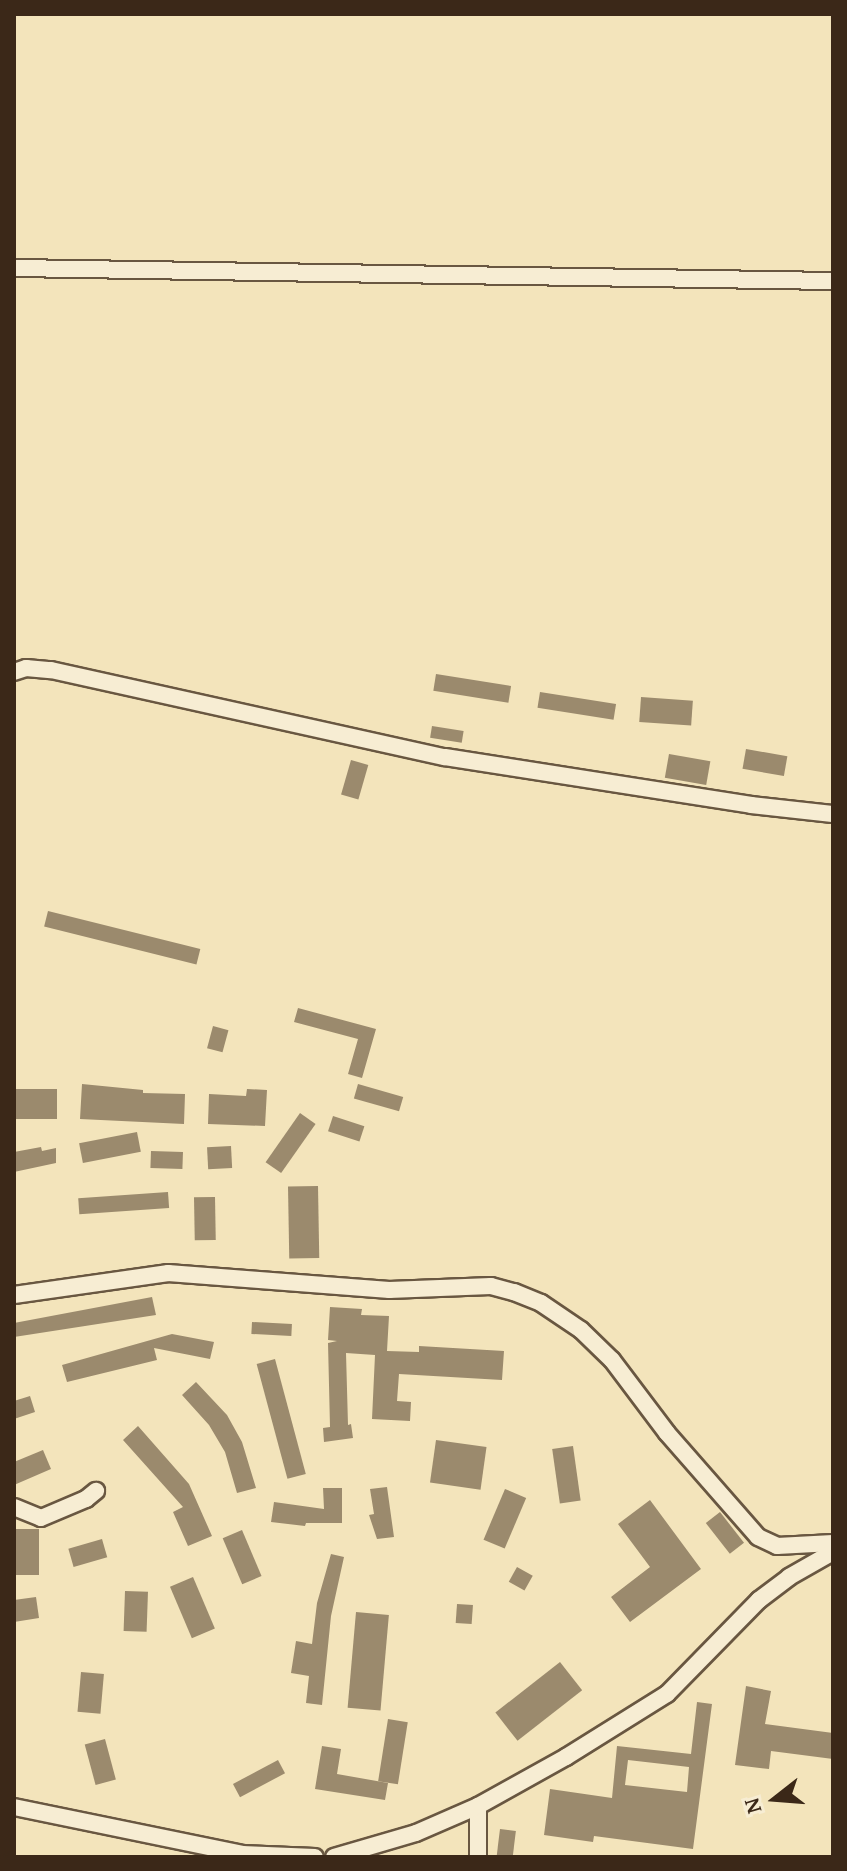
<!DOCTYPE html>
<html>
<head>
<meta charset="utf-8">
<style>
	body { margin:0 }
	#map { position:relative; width:847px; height:1871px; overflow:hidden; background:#f3e4bb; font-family:"Gentium Book Plus",serif }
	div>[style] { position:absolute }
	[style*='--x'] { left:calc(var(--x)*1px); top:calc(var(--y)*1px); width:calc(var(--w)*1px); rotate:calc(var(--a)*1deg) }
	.building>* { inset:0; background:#9b8a6d; transform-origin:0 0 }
	.roads { filter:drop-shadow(2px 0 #695741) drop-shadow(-2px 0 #695741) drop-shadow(0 2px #695741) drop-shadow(0 -2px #695741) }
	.street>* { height:16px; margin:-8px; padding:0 8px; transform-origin:8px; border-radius:8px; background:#f7edd3 }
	span { translate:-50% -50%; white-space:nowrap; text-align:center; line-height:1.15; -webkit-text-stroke:7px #f7edd3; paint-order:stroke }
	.frame { position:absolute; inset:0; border:16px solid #3b2818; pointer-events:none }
	.north { position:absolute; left:735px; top:1759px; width:80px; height:80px; -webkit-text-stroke:6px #f7edd3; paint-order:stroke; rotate:253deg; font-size:22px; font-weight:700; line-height:32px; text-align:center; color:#3b2818 }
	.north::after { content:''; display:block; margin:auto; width:28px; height:36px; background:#3b2818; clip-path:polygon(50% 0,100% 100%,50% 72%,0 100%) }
</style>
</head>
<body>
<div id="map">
	<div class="building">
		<div style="left:436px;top:674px;width:76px;height:17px;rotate:9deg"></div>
		<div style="left:540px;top:692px;width:77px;height:16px;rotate:9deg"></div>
		<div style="left:641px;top:697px;width:52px;height:25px;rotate:4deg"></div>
		<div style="left:432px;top:726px;width:32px;height:12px;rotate:9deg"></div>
		<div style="left:746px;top:749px;width:42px;height:20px;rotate:10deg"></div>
		<div style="left:669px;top:754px;width:42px;height:24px;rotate:10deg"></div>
		<div style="left:351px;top:760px;width:18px;height:36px;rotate:16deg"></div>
		<div style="left:48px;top:911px;width:157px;height:16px;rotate:14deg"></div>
		<div style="clip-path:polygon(298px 1008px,376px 1029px,362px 1078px,348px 1074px,358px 1039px,294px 1022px)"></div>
		<div style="left:213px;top:1026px;width:16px;height:23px;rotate:15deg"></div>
		<div style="clip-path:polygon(82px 1084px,143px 1090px,143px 1093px,185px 1094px,184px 1124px,80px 1119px)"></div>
		<div style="left:358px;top:1084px;width:47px;height:15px;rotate:16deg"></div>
		<div style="left:14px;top:1089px;width:43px;height:30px"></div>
		<div style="clip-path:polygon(247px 1089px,267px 1090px,265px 1126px,208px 1124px,209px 1094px,246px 1096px)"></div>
		<div style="left:300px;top:1113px;width:19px;height:60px;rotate:35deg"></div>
		<div style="left:333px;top:1116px;width:33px;height:16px;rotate:18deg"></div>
		<div style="left:137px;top:1132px;width:20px;height:59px;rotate:79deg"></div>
		<div style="left:231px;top:1146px;width:22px;height:24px;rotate:87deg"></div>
		<div style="clip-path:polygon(41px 1147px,42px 1151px,56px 1148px,56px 1163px,14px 1172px,14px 1152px)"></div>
		<div style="left:151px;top:1151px;width:32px;height:17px;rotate:2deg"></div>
		<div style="left:318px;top:1186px;width:72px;height:30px;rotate:89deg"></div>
		<div style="left:168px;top:1192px;width:16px;height:90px;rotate:86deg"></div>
		<div style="left:215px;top:1197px;width:43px;height:21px;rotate:89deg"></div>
		<div style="clip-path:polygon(152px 1297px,156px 1315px,14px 1337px,14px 1323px)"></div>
		<div style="clip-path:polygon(330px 1307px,362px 1309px,361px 1315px,389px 1316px,387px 1351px,419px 1352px,419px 1346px,504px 1351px,502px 1380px,399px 1374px,397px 1401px,411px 1402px,410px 1421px,372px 1419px,375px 1355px,346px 1353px,348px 1425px,351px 1424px,353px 1438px,324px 1442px,323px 1428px,330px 1427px,328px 1343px,337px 1341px,328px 1340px)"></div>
		<div style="left:252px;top:1322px;width:40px;height:12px;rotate:3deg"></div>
		<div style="clip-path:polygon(172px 1334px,214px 1342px,210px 1359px,154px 1348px,157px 1360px,67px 1382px,62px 1365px)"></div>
		<div style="left:275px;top:1359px;width:119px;height:19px;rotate:75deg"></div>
		<div style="clip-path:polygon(196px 1382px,227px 1415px,242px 1442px,256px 1488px,237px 1493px,225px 1452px,209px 1425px,182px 1395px)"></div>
		<div style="clip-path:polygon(30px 1396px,35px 1412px,14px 1419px,14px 1401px)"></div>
		<div style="clip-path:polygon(138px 1426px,189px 1484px,212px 1536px,188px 1546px,173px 1512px,183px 1507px,123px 1440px)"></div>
		<div style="left:436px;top:1440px;width:51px;height:43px;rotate:8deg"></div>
		<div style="left:573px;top:1446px;width:55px;height:21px;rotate:82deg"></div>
		<div style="clip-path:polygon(43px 1450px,51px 1469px,14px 1485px,14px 1462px)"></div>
		<div style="clip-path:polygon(387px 1487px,394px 1537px,377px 1539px,369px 1515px,374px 1514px,370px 1489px)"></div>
		<div style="clip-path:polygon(323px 1488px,342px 1488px,342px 1523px,306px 1523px,305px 1526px,271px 1522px,274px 1502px,324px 1509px)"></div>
		<div style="left:505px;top:1489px;width:23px;height:55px;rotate:23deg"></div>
		<div style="clip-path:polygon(650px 1500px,701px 1569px,630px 1622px,611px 1597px,650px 1567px,618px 1524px)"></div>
		<div style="left:720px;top:1512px;width:39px;height:18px;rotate:52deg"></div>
		<div style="left:14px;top:1529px;width:25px;height:46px"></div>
		<div style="left:242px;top:1530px;width:50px;height:21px;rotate:67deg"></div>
		<div style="left:102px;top:1539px;width:19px;height:35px;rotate:74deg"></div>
		<div style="clip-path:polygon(331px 1554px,344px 1557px,331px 1616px,322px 1705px,306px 1703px,309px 1676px,291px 1673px,296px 1641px,312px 1644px,317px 1603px)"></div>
		<div style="left:517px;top:1567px;width:18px;height:17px;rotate:29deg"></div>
		<div style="left:193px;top:1577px;width:56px;height:25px;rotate:67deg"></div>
		<div style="left:125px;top:1591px;width:23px;height:40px;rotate:2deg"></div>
		<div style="clip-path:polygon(36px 1597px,39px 1618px,14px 1622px,14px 1600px)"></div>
		<div style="left:457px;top:1604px;width:16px;height:19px;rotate:4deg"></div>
		<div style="left:356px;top:1612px;width:33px;height:96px;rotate:5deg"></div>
		<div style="left:560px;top:1662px;width:36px;height:82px;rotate:52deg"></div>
		<div style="left:81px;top:1672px;width:23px;height:40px;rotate:5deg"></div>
		<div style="clip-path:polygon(746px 1686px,771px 1691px,765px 1724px,833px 1733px,833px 1759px,771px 1751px,769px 1769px,735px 1765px)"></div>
		<div style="clip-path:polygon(evenodd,697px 1702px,712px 1704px,693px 1849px,594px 1836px,593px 1842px,544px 1835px,550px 1789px,612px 1798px,617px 1746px,691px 1754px,697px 1702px,628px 1760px,689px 1767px,687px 1792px,625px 1785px,628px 1760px)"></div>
		<div style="left:388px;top:1719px;width:20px;height:63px;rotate:9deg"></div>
		<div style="left:105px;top:1739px;width:42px;height:21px;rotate:75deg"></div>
		<div style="clip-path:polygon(322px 1746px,341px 1749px,337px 1774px,388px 1783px,385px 1800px,315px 1789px)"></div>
		<div style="left:278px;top:1760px;width:15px;height:51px;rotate:62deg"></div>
		<div style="left:500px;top:1829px;width:16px;height:28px;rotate:7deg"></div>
	</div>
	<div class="roads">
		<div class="street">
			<div style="--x:14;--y:268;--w:819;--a:0.91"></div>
			<div style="--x:14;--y:672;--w:13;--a:-18"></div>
			<div style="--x:26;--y:668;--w:25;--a:5"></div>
			<div style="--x:51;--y:670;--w:403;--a:12.5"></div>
			<div style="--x:445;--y:757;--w:310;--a:8.9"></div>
			<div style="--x:751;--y:805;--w:82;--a:6.3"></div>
			<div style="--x:14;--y:1295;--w:156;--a:-8.1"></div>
			<div style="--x:168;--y:1273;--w:222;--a:4.4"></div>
			<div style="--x:389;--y:1290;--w:102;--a:-2.2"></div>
			<div style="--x:491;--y:1286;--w:24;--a:15"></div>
			<div style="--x:514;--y:1292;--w:29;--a:22"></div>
			<div style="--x:541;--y:1303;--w:48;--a:34"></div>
			<div style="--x:581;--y:1330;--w:43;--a:44.1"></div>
			<div style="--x:612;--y:1360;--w:91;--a:53"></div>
			<div style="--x:667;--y:1433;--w:138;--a:48.8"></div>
			<div style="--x:758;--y:1537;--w:21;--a:25"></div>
			<div style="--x:777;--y:1546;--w:56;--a:-3.1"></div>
			<div style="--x:14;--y:1507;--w:29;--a:22"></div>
			<div style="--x:41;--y:1518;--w:49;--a:-22.9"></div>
			<div style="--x:86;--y:1499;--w:13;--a:-39"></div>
			<div style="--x:478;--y:1806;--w:51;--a:90"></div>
			<div style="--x:14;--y:1807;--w:233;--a:11.6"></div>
			<div style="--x:242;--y:1854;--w:73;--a:2.4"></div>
			<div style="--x:334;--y:1857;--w:85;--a:-16.3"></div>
			<div style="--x:416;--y:1833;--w:68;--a:-23.5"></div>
			<div style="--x:478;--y:1806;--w:101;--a:-29.1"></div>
			<div style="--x:566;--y:1757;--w:119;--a:-32"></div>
			<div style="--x:667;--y:1694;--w:132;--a:-45.6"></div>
			<div style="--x:759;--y:1600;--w:38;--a:-37"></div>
			<div style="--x:789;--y:1577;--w:51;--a:-29.6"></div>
		</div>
	</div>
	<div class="frame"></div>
	<div class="north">N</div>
</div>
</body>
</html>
